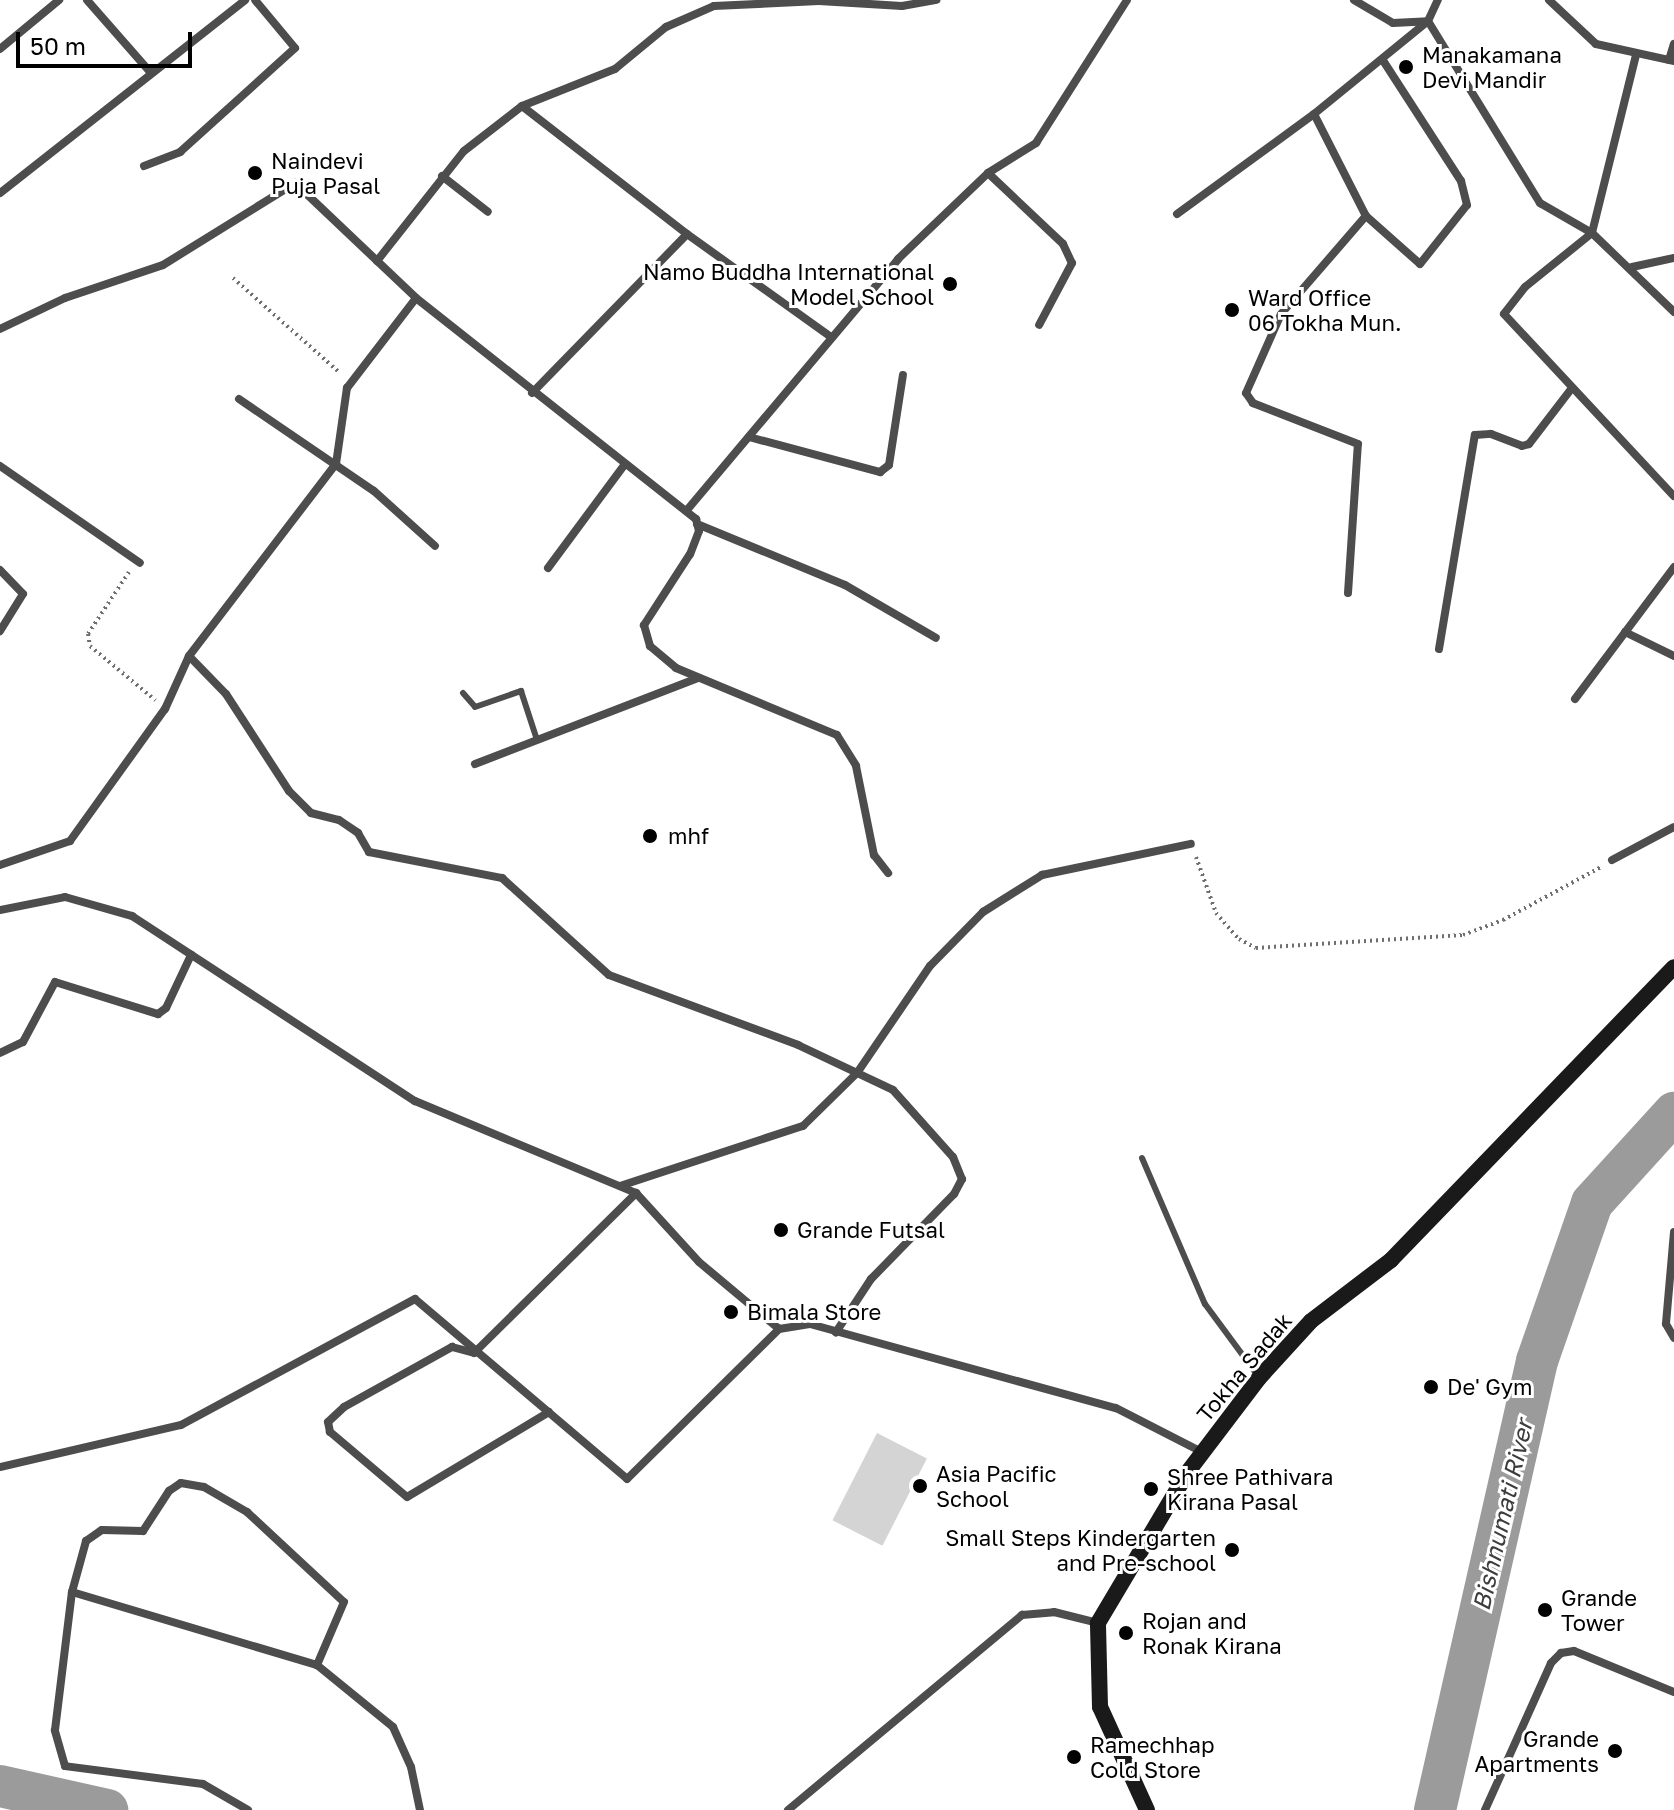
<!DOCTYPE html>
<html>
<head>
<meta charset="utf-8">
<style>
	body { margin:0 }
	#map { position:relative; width:1674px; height:1810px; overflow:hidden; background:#fff; font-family:"Golos Text",sans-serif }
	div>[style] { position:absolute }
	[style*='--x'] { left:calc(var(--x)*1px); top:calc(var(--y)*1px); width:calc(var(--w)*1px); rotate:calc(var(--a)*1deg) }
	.green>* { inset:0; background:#d4d4d4; transform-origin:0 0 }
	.river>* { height:42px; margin:-21px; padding:0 21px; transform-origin:21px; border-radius:21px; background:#9b9b9b }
	.path>* { height:4px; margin-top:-2px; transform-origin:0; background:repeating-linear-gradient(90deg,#6f6f6f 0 2px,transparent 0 6px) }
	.lane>* { height:6px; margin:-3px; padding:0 3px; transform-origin:3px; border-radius:3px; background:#4d4d4d }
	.street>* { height:8px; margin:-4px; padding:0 4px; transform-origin:4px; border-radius:4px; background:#4d4d4d }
	.secondary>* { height:16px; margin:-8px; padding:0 8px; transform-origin:8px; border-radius:8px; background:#1a1a1a }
	.dots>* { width:22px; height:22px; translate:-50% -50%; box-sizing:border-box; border:4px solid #fff; border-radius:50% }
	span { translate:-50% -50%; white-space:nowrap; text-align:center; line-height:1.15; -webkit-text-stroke:6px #fff; paint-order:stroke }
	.poi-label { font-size:22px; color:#000 }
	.left { translate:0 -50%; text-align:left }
	.right { translate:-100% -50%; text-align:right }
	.street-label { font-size:22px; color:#000 }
	.water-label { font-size:24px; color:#3c3c3c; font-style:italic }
	.scale { position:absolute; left:16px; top:32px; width:176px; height:36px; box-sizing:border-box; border:4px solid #000; border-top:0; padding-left:10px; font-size:24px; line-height:28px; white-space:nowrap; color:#000; -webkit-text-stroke:6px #fff; paint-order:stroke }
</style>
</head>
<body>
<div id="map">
	<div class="green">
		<div style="left:877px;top:1433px;width:56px;height:98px;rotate:27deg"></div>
	</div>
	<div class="river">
		<div style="--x:0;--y:1786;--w:110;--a:12.6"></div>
		<div style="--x:1435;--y:1810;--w:460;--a:-77.2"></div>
		<div style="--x:1537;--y:1361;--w:167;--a:-70.8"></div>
		<div style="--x:1592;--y:1203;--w:122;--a:-47.7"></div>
	</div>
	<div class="path">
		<div style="--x:233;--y:278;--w:143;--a:41.6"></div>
		<div style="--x:129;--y:572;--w:74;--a:123.5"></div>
		<div style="--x:88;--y:634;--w:12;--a:81"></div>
		<div style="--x:90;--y:646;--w:85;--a:39.7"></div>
		<div style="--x:1196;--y:857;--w:59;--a:70.3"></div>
		<div style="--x:1216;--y:913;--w:35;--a:49"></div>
		<div style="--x:1239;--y:939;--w:19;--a:28"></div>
		<div style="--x:1256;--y:948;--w:207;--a:-3.6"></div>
		<div style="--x:1463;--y:935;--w:43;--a:-20.6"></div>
		<div style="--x:1503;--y:920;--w:111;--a:-28.4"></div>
	</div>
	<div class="lane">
		<div style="--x:463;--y:693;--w:18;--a:49"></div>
		<div style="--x:475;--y:707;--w:49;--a:-19.2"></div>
		<div style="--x:521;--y:691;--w:52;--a:71.9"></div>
		<div style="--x:1142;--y:1158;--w:159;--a:66.7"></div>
		<div style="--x:1205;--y:1304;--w:89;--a:53.6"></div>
	</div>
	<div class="street">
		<div style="--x:87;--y:0;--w:97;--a:48.8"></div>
		<div style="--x:1354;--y:0;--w:45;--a:30.5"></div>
		<div style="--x:1393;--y:23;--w:35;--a:-3"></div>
		<div style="--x:1428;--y:21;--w:214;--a:58.4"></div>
		<div style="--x:1540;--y:203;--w:60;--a:30"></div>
		<div style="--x:1592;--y:233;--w:114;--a:43.9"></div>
		<div style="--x:1549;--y:0;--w:64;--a:43.1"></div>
		<div style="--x:1596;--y:44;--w:80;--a:12.3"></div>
		<div style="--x:0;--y:49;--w:77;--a:-39.7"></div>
		<div style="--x:1636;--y:55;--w:183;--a:103.9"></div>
		<div style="--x:1592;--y:233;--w:86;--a:141.1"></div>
		<div style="--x:1525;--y:287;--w:34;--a:128"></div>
		<div style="--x:1504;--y:314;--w:249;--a:47"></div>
		<div style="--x:1669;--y:60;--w:17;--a:-73"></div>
		<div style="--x:522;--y:106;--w:209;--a:37.8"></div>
		<div style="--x:687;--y:234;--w:178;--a:35.6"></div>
		<div style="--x:1314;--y:114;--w:114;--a:63"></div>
		<div style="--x:1366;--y:216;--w:72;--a:41.6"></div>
		<div style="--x:1420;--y:264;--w:75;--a:-51.5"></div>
		<div style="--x:1467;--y:205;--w:25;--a:-104"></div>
		<div style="--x:1461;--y:181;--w:145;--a:-122.9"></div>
		<div style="--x:144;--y:166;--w:39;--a:-21"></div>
		<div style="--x:180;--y:152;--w:155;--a:-42.1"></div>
		<div style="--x:295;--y:48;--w:62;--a:-129.8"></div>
		<div style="--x:988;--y:173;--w:103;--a:43.4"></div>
		<div style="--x:1063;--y:244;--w:21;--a:65"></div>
		<div style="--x:1072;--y:263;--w:70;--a:118"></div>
		<div style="--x:442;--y:176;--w:58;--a:38"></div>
		<div style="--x:0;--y:193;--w:312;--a:-38.2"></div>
		<div style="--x:1177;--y:214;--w:170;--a:-36.1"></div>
		<div style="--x:1314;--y:114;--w:147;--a:-39.2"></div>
		<div style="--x:1428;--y:21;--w:23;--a:-65"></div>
		<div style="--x:377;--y:261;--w:140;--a:-51.7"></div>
		<div style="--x:464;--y:151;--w:73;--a:-37.8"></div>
		<div style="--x:522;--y:106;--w:100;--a:-21.7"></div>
		<div style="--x:615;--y:69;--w:66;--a:-39.5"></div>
		<div style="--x:666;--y:27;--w:52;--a:-23.6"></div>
		<div style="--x:714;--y:6;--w:105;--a:-2.7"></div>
		<div style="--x:819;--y:1;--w:83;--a:3.4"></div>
		<div style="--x:902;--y:6;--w:35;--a:-10"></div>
		<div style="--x:1632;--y:267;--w:43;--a:-12.1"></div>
		<div style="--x:0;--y:329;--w:72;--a:-25.5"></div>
		<div style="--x:65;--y:298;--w:103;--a:-18.6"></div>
		<div style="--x:163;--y:265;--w:155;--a:-31.8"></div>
		<div style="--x:295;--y:183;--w:167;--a:43.5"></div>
		<div style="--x:416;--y:298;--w:357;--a:38.3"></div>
		<div style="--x:696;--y:519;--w:12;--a:76"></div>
		<div style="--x:699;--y:531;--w:25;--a:111"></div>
		<div style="--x:690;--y:554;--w:85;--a:122.9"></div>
		<div style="--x:644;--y:625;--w:22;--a:74"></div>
		<div style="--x:650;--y:646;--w:34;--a:40"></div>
		<div style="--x:676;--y:668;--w:174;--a:22.6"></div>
		<div style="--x:837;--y:735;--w:36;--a:58"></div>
		<div style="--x:856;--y:766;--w:91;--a:78.6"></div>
		<div style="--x:874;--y:855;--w:23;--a:52"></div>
		<div style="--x:532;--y:393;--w:222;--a:-45.7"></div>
		<div style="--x:239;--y:399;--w:163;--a:34.3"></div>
		<div style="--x:374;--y:491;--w:82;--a:42"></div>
		<div style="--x:749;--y:437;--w:136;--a:15"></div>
		<div style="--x:880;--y:472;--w:11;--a:-38"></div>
		<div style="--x:889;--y:465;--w:91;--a:-81.2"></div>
		<div style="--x:0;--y:466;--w:170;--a:34.7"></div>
		<div style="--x:687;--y:510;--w:328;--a:-49.9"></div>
		<div style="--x:898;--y:259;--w:124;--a:-43.7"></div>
		<div style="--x:988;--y:173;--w:57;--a:-32"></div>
		<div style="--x:1036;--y:143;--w:169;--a:-57.5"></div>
		<div style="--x:697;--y:524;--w:160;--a:22.4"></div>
		<div style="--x:845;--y:585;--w:105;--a:30.2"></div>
		<div style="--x:548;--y:568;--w:129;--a:-53.5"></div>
		<div style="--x:0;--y:570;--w:33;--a:46"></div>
		<div style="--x:23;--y:594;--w:44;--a:121.9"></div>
		<div style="--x:1348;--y:593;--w:149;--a:-86.2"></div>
		<div style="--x:1358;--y:444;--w:113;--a:-158.7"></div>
		<div style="--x:1253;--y:403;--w:12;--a:-125"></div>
		<div style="--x:1246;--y:393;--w:86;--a:-66.1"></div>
		<div style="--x:1281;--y:314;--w:130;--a:-49.1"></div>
		<div style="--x:1625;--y:632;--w:55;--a:26.1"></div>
		<div style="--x:1439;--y:649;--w:217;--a:-80.5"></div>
		<div style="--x:1475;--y:435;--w:16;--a:-4"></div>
		<div style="--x:1491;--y:434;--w:33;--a:21"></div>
		<div style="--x:1522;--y:446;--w:7;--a:-16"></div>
		<div style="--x:1529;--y:444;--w:71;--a:-52.5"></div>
		<div style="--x:189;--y:656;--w:53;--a:45.8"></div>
		<div style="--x:226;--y:694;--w:116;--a:57"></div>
		<div style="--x:289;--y:791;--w:31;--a:45"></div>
		<div style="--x:311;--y:813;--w:29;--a:14"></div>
		<div style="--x:339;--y:820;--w:23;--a:34"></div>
		<div style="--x:358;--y:833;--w:22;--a:60"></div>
		<div style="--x:369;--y:852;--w:136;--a:11.1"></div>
		<div style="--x:502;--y:878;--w:144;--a:42.2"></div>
		<div style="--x:609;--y:975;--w:202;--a:20.3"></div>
		<div style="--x:798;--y:1045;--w:105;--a:25.3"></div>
		<div style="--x:893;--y:1090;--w:90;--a:48.2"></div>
		<div style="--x:953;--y:1157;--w:24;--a:68"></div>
		<div style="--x:962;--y:1179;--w:17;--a:118"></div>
		<div style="--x:954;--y:1194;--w:119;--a:134.3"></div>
		<div style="--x:871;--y:1279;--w:64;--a:123.4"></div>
		<div style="--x:1575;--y:699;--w:165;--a:-53.1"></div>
		<div style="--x:475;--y:764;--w:239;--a:-21.1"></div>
		<div style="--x:1612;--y:860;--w:70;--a:-28"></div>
		<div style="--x:0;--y:865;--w:74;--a:-18.9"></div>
		<div style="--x:70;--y:841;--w:163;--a:-54.3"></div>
		<div style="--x:165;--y:709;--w:58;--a:-65.6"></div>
		<div style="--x:189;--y:656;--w:242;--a:-52.6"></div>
		<div style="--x:336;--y:464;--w:77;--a:-81.8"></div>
		<div style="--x:347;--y:388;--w:113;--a:-52.5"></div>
		<div style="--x:0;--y:910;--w:66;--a:-11.3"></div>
		<div style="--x:65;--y:897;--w:70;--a:15.8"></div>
		<div style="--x:132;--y:916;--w:338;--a:33.2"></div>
		<div style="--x:415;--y:1101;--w:239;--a:22.6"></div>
		<div style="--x:636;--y:1193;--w:93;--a:47.6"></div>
		<div style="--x:699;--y:1262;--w:104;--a:39.9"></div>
		<div style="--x:779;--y:1329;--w:31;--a:-9"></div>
		<div style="--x:810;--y:1324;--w:317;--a:15.4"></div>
		<div style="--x:1116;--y:1408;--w:97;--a:27.1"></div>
		<div style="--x:0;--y:1053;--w:25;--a:-26"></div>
		<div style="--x:23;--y:1042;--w:68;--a:-61.9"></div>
		<div style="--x:55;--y:982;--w:108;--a:17.3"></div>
		<div style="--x:158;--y:1014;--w:10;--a:-37"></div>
		<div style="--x:166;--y:1008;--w:59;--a:-64.7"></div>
		<div style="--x:620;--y:1186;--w:193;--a:-18.2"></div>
		<div style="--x:803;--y:1126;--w:76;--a:-44.5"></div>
		<div style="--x:857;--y:1073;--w:130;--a:-55.7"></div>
		<div style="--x:930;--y:966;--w:76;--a:-45.5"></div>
		<div style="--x:983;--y:912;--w:70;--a:-32.1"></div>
		<div style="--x:1042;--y:875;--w:152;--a:-11.8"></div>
		<div style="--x:1674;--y:1232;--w:92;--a:95"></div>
		<div style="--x:1666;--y:1324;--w:16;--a:60"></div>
		<div style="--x:549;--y:1412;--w:165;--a:149.1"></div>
		<div style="--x:407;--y:1497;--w:101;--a:-139.8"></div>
		<div style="--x:330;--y:1432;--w:10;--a:-101"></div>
		<div style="--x:328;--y:1422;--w:22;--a:-43"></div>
		<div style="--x:344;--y:1407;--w:124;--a:-29.1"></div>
		<div style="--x:452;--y:1347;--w:23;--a:15"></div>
		<div style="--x:474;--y:1353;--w:228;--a:-44.6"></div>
		<div style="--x:0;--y:1467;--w:186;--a:-13.1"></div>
		<div style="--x:181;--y:1425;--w:266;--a:-28.3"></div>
		<div style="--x:415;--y:1299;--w:278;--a:40.3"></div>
		<div style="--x:627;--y:1479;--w:214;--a:-44.6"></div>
		<div style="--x:72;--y:1592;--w:256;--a:16.6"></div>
		<div style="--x:317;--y:1665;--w:98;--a:39.2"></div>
		<div style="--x:393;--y:1727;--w:44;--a:65.8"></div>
		<div style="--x:411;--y:1767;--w:44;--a:78.2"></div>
		<div style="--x:248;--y:1810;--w:52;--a:-150"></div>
		<div style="--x:203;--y:1784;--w:139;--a:-172.6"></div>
		<div style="--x:65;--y:1766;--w:37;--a:-106"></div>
		<div style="--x:55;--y:1730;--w:139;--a:-83"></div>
		<div style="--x:72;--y:1592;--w:53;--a:-74.6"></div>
		<div style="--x:86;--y:1541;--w:19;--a:-35"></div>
		<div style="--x:102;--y:1530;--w:41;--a:1.4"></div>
		<div style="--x:143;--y:1531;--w:48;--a:-57"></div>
		<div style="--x:169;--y:1491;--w:14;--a:-34"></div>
		<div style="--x:181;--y:1483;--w:23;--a:10"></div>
		<div style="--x:204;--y:1487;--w:50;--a:30.2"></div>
		<div style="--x:247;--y:1512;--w:132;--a:42.9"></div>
		<div style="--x:344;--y:1602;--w:69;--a:113.2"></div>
		<div style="--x:788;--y:1810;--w:305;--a:-39.8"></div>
		<div style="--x:1022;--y:1615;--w:32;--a:-5"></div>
		<div style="--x:1054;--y:1612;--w:45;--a:14"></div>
		<div style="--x:1485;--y:1810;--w:161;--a:-65.8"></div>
		<div style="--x:1551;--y:1663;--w:14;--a:-45"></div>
		<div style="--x:1561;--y:1653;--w:13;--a:-9"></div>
		<div style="--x:1574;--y:1651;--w:108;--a:22.3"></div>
	</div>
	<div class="secondary">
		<div style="--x:1147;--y:1810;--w:113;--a:-114.5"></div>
		<div style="--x:1100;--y:1707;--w:84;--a:-91.4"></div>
		<div style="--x:1098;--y:1623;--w:174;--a:-59.3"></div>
		<div style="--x:1187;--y:1473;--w:119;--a:-52.8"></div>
		<div style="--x:1259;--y:1378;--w:77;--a:-47.6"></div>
		<div style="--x:1311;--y:1321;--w:101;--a:-37.3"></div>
		<div style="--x:1391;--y:1260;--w:407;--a:-46"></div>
	</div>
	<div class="dots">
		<div style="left:1406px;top:67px;background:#000"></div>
		<div style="left:255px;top:173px;background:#000"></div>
		<div style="left:950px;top:284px;background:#000"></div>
		<div style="left:1232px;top:310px;background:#000"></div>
		<div style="left:650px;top:836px;background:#000"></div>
		<div style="left:781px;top:1230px;background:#000"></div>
		<div style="left:731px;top:1312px;background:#000"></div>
		<div style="left:1431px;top:1387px;background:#000"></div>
		<div style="left:920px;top:1486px;background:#000"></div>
		<div style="left:1151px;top:1489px;background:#000"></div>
		<div style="left:1232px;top:1550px;background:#000"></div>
		<div style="left:1545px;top:1610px;background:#000"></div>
		<div style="left:1126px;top:1633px;background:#000"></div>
		<div style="left:1615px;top:1751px;background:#000"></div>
		<div style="left:1074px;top:1757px;background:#000"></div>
	</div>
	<div class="poi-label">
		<span class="left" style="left:1422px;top:67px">Manakamana<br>Devi Mandir</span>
		<span class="left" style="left:271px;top:173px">Naindevi<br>Puja Pasal</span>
		<span class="right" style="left:934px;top:284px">Namo Buddha International<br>Model School</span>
		<span class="left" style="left:1248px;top:310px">Ward Office<br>06 Tokha Mun.</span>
		<span class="left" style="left:668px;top:836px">mhf</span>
		<span class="left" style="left:797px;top:1230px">Grande Futsal</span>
		<span class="left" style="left:747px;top:1312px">Bimala Store</span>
		<span class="left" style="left:1447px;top:1387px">De' Gym</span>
		<span class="left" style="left:936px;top:1486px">Asia Pacific<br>School</span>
		<span class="left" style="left:1167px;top:1489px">Shree Pathivara<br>Kirana Pasal</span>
		<span class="right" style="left:1216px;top:1550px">Small Steps Kindergarten<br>and Pre-school</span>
		<span class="left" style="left:1561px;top:1610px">Grande<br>Tower</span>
		<span class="left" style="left:1142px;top:1633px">Rojan and<br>Ronak Kirana</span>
		<span class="right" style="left:1599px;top:1751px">Grande<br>Apartments</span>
		<span class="left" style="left:1090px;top:1757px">Ramechhap<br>Cold Store</span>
	</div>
	<div class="street-label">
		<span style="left:1244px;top:1367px;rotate:-50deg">Tokha Sadak</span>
	</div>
	<div class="water-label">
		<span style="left:1502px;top:1515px;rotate:-77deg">Bishnumati River</span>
	</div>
	<div class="scale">50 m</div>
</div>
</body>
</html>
